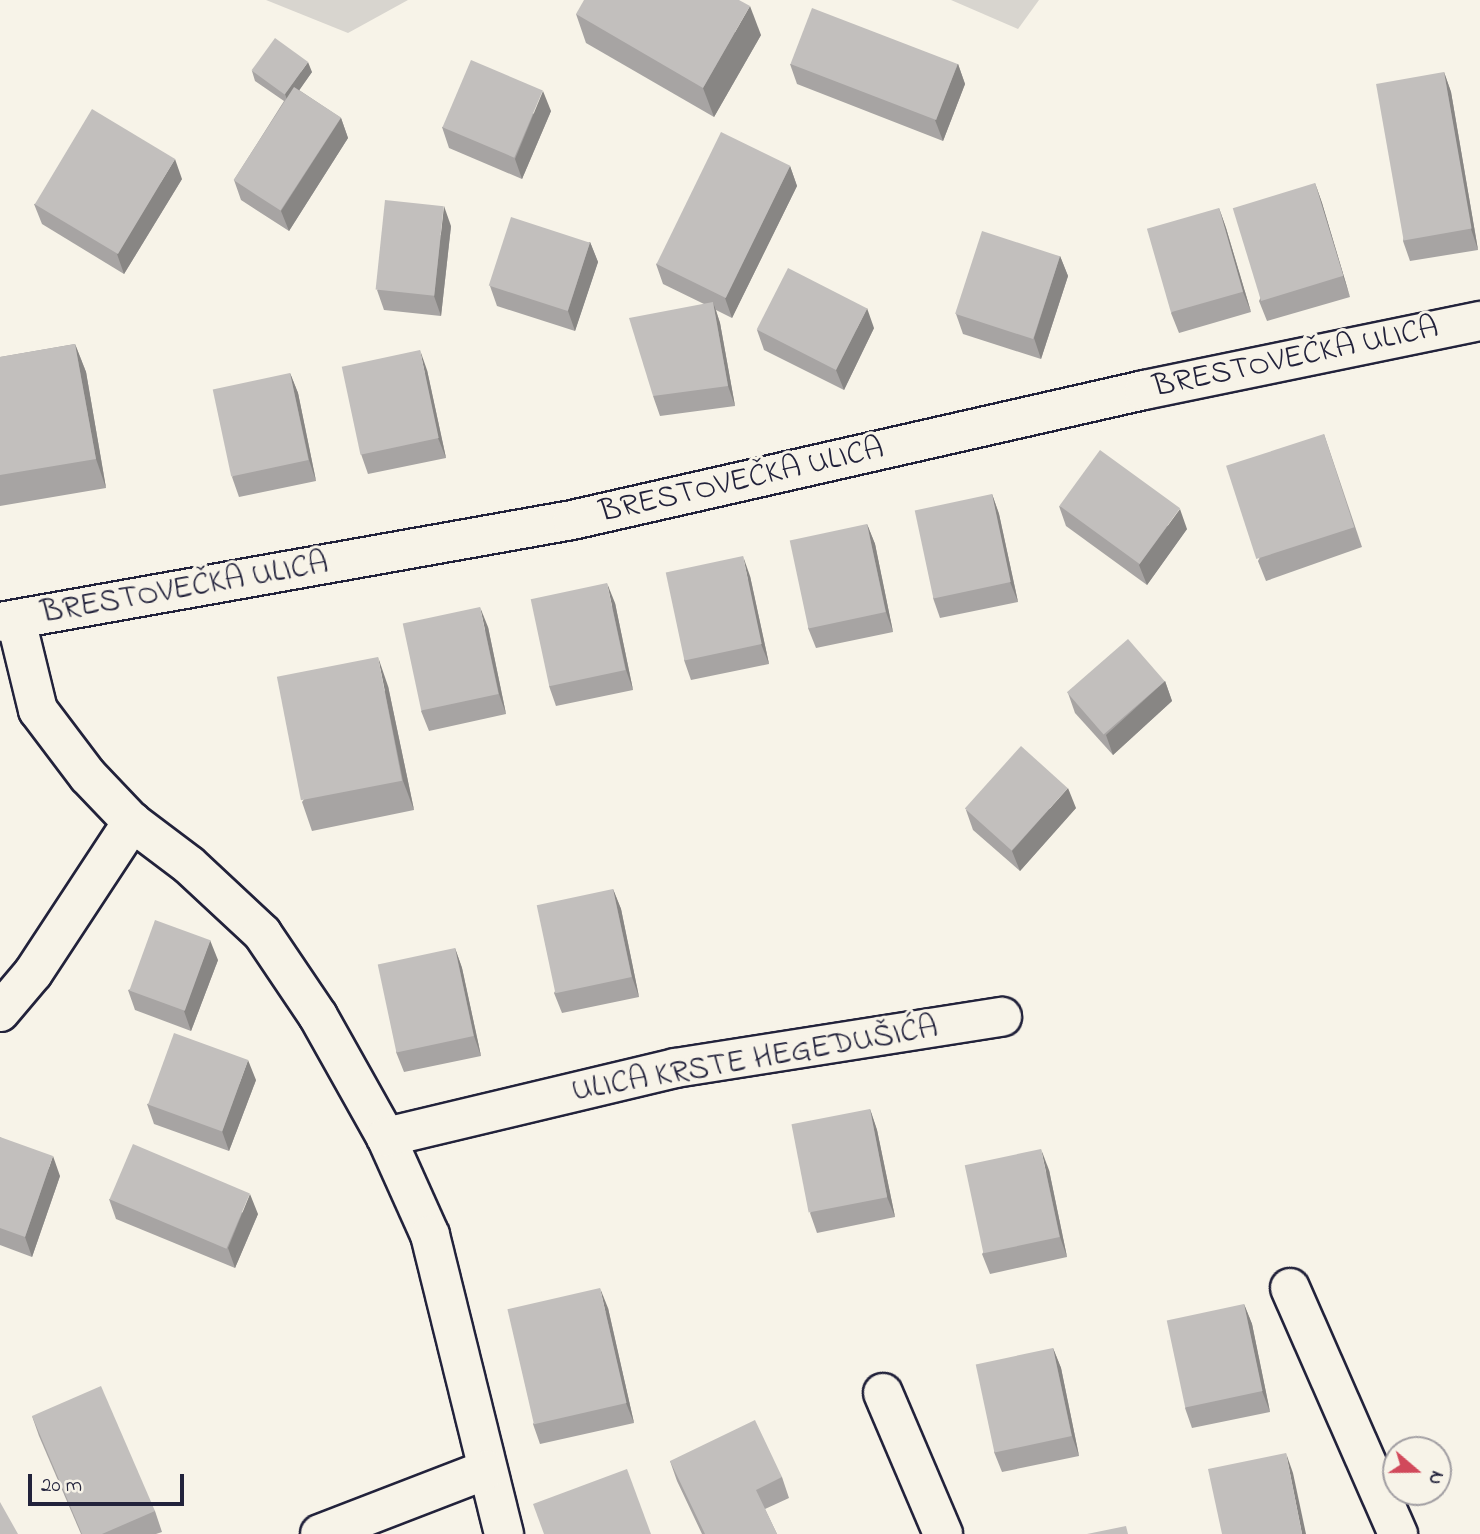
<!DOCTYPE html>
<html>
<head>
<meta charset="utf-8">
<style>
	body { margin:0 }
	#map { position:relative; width:1480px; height:1534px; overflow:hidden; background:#f7f3e8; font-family:"Indie Flower",sans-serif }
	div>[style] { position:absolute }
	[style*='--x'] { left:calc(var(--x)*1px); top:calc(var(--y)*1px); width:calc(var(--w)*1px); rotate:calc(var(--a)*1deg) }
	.green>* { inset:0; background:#d8d5cf }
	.roads { filter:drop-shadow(2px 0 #22223b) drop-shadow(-2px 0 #22223b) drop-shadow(0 2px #22223b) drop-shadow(0 -2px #22223b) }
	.minor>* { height:38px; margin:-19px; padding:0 19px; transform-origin:19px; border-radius:19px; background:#f7f3e8 }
	.wall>* { inset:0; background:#a7a4a3 }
	.shaded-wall>* { inset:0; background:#888684 }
	.building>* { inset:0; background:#c2bfbd; transform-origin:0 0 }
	span { translate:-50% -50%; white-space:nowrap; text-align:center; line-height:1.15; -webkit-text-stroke:6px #f7f3e8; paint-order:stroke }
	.street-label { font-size:32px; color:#22223b }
	.north { position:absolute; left:1382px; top:1436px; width:70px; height:70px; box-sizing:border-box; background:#f7f3e8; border:2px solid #a29fa3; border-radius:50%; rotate:110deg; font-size:19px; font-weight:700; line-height:28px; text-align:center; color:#22223b }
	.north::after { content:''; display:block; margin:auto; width:24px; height:32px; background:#d1495b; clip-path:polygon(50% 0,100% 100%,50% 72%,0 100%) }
	.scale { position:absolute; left:28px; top:1474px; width:156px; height:32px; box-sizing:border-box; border:4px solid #22223b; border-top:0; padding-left:9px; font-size:21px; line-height:24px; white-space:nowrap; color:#22223b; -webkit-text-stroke:5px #f7f3e8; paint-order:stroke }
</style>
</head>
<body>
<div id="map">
	<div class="green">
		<div style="clip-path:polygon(266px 0,408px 0,348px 33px)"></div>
		<div style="clip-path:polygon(951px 0,1039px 0,1018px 29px)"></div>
	</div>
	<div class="roads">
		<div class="minor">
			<div style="--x:16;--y:620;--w:93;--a:76.3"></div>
			<div style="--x:38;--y:710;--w:83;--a:52.9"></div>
			<div style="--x:88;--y:776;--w:64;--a:46.3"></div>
			<div style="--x:132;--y:822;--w:71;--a:37"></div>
			<div style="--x:189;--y:865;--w:100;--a:43"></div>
			<div style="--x:262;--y:933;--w:100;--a:56"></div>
			<div style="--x:318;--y:1016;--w:139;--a:60.7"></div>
			<div style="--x:386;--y:1137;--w:107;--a:65.8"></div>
			<div style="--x:430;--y:1235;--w:308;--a:76.1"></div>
			<div style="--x:0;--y:622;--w:581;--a:-10.11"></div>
			<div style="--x:572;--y:520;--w:587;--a:-12.8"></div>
			<div style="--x:1144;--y:390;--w:343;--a:-11.6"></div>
			<div style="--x:0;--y:1012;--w:51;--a:-49.8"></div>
			<div style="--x:33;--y:973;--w:181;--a:-56.7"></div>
			<div style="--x:386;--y:1137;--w:297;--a:-13.4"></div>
			<div style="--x:675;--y:1068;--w:331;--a:-8.9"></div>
			<div style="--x:1290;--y:1288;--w:269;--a:66.3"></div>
			<div style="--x:883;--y:1393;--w:153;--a:66.9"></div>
			<div style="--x:320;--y:1534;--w:178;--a:-21.1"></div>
		</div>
	</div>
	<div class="wall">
		<div style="clip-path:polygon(576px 14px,761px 35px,714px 117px,586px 43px)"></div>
		<div style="clip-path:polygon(790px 64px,958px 64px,965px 84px,943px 141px,797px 84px)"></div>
		<div style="clip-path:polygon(252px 71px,312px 72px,299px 90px,341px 118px,348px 138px,289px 231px,241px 200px,234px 180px,284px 101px,255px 81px)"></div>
		<div style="clip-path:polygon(1444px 72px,1451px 92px,1478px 250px,1410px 261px,1403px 241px)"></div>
		<div style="clip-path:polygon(551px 111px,522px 179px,449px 148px,442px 127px)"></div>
		<div style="clip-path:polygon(790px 166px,797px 186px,732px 318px,716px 310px,720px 323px,735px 406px,660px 416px,653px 396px,704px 304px,663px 284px,656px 264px)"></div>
		<div style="clip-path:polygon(182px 179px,124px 274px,42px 224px,34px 204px)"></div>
		<div style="clip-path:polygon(1315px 183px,1322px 203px,1350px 297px,1267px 321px,1259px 301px)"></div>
		<div style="clip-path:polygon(1219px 208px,1226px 228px,1251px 312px,1179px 333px,1171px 313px)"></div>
		<div style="clip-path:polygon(451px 226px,441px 316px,384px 310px,377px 290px)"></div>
		<div style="clip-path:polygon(590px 242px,598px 262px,575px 331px,497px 306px,490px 286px)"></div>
		<div style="clip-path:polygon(1060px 256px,1068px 276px,1041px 359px,963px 334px,956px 314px)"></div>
		<div style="clip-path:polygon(874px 328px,844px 390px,764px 350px,757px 330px)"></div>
		<div style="clip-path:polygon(75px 344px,86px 372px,106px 488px,0 506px,0 357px)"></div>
		<div style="clip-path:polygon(427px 370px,446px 458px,368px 474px,361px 454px)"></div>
		<div style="clip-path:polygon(290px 373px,298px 393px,316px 481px,239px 497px,232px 477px)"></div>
		<div style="clip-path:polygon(1324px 434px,1362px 547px,1266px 581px,1258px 561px)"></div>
		<div style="clip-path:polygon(992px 494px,999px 514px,1018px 602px,940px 618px,933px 598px)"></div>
		<div style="clip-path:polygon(1059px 506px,1187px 529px,1147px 585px,1066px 526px)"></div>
		<div style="clip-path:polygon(867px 524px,875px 544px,893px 632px,816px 648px,808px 628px)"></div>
		<div style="clip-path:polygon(750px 576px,769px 664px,691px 680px,684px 660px)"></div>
		<div style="clip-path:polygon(615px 603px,633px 690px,556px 706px,549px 686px)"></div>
		<div style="clip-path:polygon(488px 627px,506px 714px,429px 731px,421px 711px)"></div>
		<div style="clip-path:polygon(1165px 681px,1172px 701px,1113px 755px,1075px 713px,1068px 693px)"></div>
		<div style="clip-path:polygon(388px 686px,414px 810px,312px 831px,302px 802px)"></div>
		<div style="clip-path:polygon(1076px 808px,1020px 871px,973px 830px,966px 810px)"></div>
		<div style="clip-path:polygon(613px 889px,621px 909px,639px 997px,562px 1013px,554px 993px)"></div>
		<div style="clip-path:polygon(455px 948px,462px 968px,481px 1056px,404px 1072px,396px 1052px)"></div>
		<div style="clip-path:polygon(218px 960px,191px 1031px,135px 1010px,128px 990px)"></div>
		<div style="clip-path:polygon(256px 1080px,229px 1151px,154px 1124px,147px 1104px)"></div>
		<div style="clip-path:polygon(870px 1109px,877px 1130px,895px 1217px,817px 1233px,810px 1213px)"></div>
		<div style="clip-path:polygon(0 1137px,60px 1176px,32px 1257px,0 1245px)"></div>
		<div style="clip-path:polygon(1049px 1170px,1067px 1257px,990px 1274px,982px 1254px)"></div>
		<div style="clip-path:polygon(109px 1199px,258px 1214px,235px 1268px,116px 1219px)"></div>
		<div style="clip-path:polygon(1244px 1304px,1252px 1324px,1270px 1412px,1192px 1428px,1185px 1408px)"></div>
		<div style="clip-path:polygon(608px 1308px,634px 1423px,540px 1444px,533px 1424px)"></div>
		<div style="clip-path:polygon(1053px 1348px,1061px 1368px,1079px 1456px,1002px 1472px,994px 1452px)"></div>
		<div style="clip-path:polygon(32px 1416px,155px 1511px,162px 1532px,156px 1534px,81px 1534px,39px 1436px)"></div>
		<div style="clip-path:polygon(670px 1461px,782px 1477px,789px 1498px,765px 1509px,777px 1534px,702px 1534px,677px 1481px)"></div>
	</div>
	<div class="shaded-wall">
		<div style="clip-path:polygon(750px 6px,761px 35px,714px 117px,703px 88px)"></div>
		<div style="clip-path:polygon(308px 62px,312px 72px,289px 105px,285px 94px)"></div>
		<div style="clip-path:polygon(958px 64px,965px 84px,943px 141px,935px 120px)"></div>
		<div style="clip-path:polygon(1444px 72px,1451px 92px,1478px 250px,1471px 229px)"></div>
		<div style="clip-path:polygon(543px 91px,551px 111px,522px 179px,515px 159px)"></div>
		<div style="clip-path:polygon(341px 118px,348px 138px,289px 231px,281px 211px)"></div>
		<div style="clip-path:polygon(175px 159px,182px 179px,124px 274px,117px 254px)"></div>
		<div style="clip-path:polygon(790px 166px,797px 186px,732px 318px,725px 298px)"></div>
		<div style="clip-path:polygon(1315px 183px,1322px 203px,1350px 297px,1343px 276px)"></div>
		<div style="clip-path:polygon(444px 206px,451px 226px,441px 316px,434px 296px)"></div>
		<div style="clip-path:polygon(1219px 208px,1226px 228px,1251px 312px,1243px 292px)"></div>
		<div style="clip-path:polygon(590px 242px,598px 262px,575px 331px,568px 311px)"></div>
		<div style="clip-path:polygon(1060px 256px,1068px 276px,1041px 359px,1034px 338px)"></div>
		<div style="clip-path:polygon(713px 302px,720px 323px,735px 406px,728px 386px)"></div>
		<div style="clip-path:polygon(867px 308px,874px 328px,844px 390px,836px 370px)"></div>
		<div style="clip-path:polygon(75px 344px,86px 372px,106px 488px,96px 459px)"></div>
		<div style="clip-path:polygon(420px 350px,427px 370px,446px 458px,438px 438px)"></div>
		<div style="clip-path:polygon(290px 373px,298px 393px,316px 481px,309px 460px)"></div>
		<div style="clip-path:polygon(992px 494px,999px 514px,1018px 602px,1010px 582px)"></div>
		<div style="clip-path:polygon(1180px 509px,1187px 529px,1147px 585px,1139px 565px)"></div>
		<div style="clip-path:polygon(867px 524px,875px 544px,893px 632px,886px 612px)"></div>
		<div style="clip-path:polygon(743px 556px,750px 576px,769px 664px,761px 644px)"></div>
		<div style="clip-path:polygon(607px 583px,615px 603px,633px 690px,626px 670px)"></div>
		<div style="clip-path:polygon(480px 607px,488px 627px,506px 714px,499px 694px)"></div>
		<div style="clip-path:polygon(378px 657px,388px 686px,414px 810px,403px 781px)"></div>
		<div style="clip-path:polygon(1165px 681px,1172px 701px,1113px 755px,1106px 735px)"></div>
		<div style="clip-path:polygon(1068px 788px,1076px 808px,1020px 871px,1012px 851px)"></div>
		<div style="clip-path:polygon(613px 889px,621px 909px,639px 997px,632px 977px)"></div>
		<div style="clip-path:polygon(210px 940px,218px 960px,191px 1031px,184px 1011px)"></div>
		<div style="clip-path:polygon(455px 948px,462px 968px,481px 1056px,474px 1036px)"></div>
		<div style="clip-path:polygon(248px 1060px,256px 1080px,229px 1151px,222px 1131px)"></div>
		<div style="clip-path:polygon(870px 1109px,877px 1130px,895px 1217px,887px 1197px)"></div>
		<div style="clip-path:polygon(1041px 1149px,1049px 1170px,1067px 1257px,1060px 1237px)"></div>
		<div style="clip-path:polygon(53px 1156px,60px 1176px,32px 1257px,25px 1237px)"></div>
		<div style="clip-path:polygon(250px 1194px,258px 1214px,235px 1268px,228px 1248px)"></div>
		<div style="clip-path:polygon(600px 1288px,608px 1308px,634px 1423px,626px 1403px)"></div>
		<div style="clip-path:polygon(1244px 1304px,1252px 1324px,1270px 1412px,1262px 1391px)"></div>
		<div style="clip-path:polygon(1053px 1348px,1061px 1368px,1079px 1456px,1072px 1436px)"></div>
		<div style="clip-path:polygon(1286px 1453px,1293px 1473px,1306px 1534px,1302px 1534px)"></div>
	</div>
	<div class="building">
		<div style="clip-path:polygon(584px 0,739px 0,750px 6px,703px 88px,576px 14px)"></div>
		<div style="left:812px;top:8px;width:156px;height:60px;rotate:21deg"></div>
		<div style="left:275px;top:38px;width:41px;height:40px;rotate:36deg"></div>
		<div style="left:471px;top:60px;width:78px;height:73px;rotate:23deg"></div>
		<div style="left:1444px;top:72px;width:159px;height:69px;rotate:80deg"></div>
		<div style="left:294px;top:87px;width:56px;height:111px;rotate:33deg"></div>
		<div style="left:92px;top:109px;width:97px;height:111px;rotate:31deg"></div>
		<div style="left:721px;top:132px;width:77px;height:147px;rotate:26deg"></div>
		<div style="left:1315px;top:183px;width:97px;height:86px;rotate:73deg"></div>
		<div style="left:385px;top:200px;width:59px;height:90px;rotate:6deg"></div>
		<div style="left:1219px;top:208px;width:87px;height:75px;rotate:74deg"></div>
		<div style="left:511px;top:217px;width:83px;height:72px;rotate:18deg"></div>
		<div style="left:982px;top:231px;width:82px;height:87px;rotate:18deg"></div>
		<div style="left:788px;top:268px;width:89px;height:69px;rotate:27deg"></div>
		<div style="clip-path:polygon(713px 302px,728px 386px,653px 396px,629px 318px)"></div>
		<div style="clip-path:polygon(75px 344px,96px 459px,0 475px,0 357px)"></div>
		<div style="left:420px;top:350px;width:90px;height:80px;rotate:78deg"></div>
		<div style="left:290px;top:373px;width:89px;height:79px;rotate:78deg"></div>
		<div style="left:1324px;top:434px;width:98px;height:103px;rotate:72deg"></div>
		<div style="left:1100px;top:450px;width:99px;height:69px;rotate:36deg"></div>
		<div style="left:992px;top:494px;width:90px;height:79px;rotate:78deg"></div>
		<div style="left:867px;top:524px;width:90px;height:79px;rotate:78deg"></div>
		<div style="left:743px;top:556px;width:90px;height:79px;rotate:78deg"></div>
		<div style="left:607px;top:583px;width:89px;height:78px;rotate:78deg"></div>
		<div style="left:480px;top:607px;width:89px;height:79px;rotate:78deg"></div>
		<div style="left:1128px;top:639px;width:56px;height:81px;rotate:49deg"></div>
		<div style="left:378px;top:657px;width:126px;height:103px;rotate:79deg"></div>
		<div style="left:1021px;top:746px;width:63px;height:84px;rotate:42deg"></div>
		<div style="left:613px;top:889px;width:90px;height:78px;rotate:78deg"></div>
		<div style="left:155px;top:920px;width:59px;height:75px;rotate:20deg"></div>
		<div style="left:455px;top:948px;width:90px;height:79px;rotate:78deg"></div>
		<div style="left:174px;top:1033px;width:79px;height:76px;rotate:20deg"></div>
		<div style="left:870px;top:1109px;width:90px;height:80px;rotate:79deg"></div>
		<div style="clip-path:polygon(0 1137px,53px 1156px,25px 1237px,0 1228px)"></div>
		<div style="left:133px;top:1144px;width:127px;height:60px;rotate:23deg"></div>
		<div style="left:1041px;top:1149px;width:90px;height:78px;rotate:78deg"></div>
		<div style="left:600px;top:1288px;width:118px;height:95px;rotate:77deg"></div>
		<div style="left:1244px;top:1304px;width:89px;height:79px;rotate:78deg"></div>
		<div style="left:1053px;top:1348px;width:90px;height:79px;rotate:78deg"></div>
		<div style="clip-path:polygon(101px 1386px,155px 1511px,102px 1534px,82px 1534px,32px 1416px)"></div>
		<div style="clip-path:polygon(755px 1420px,782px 1477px,756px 1490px,777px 1534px,705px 1534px,670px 1461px)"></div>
		<div style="clip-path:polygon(1286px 1453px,1302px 1534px,1222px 1534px,1208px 1469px)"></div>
		<div style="clip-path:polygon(627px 1469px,651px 1534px,544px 1534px,533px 1504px)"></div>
		<div style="clip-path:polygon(0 1502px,18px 1534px,0 1534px)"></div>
		<div style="clip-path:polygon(1126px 1526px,1128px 1534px,1087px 1534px)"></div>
	</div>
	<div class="street-label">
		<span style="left:1296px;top:359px;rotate:-12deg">BRESTOVEČKA ULICA</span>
		<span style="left:742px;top:482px;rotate:-13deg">BRESTOVEČKA ULICA</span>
		<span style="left:185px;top:590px;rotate:-10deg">BRESTOVEČKA ULICA</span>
		<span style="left:755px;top:1061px;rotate:-10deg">ULICA KRSTE HEGEDUŠIĆA</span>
	</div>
	<div class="north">N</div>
	<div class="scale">20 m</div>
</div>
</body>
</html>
